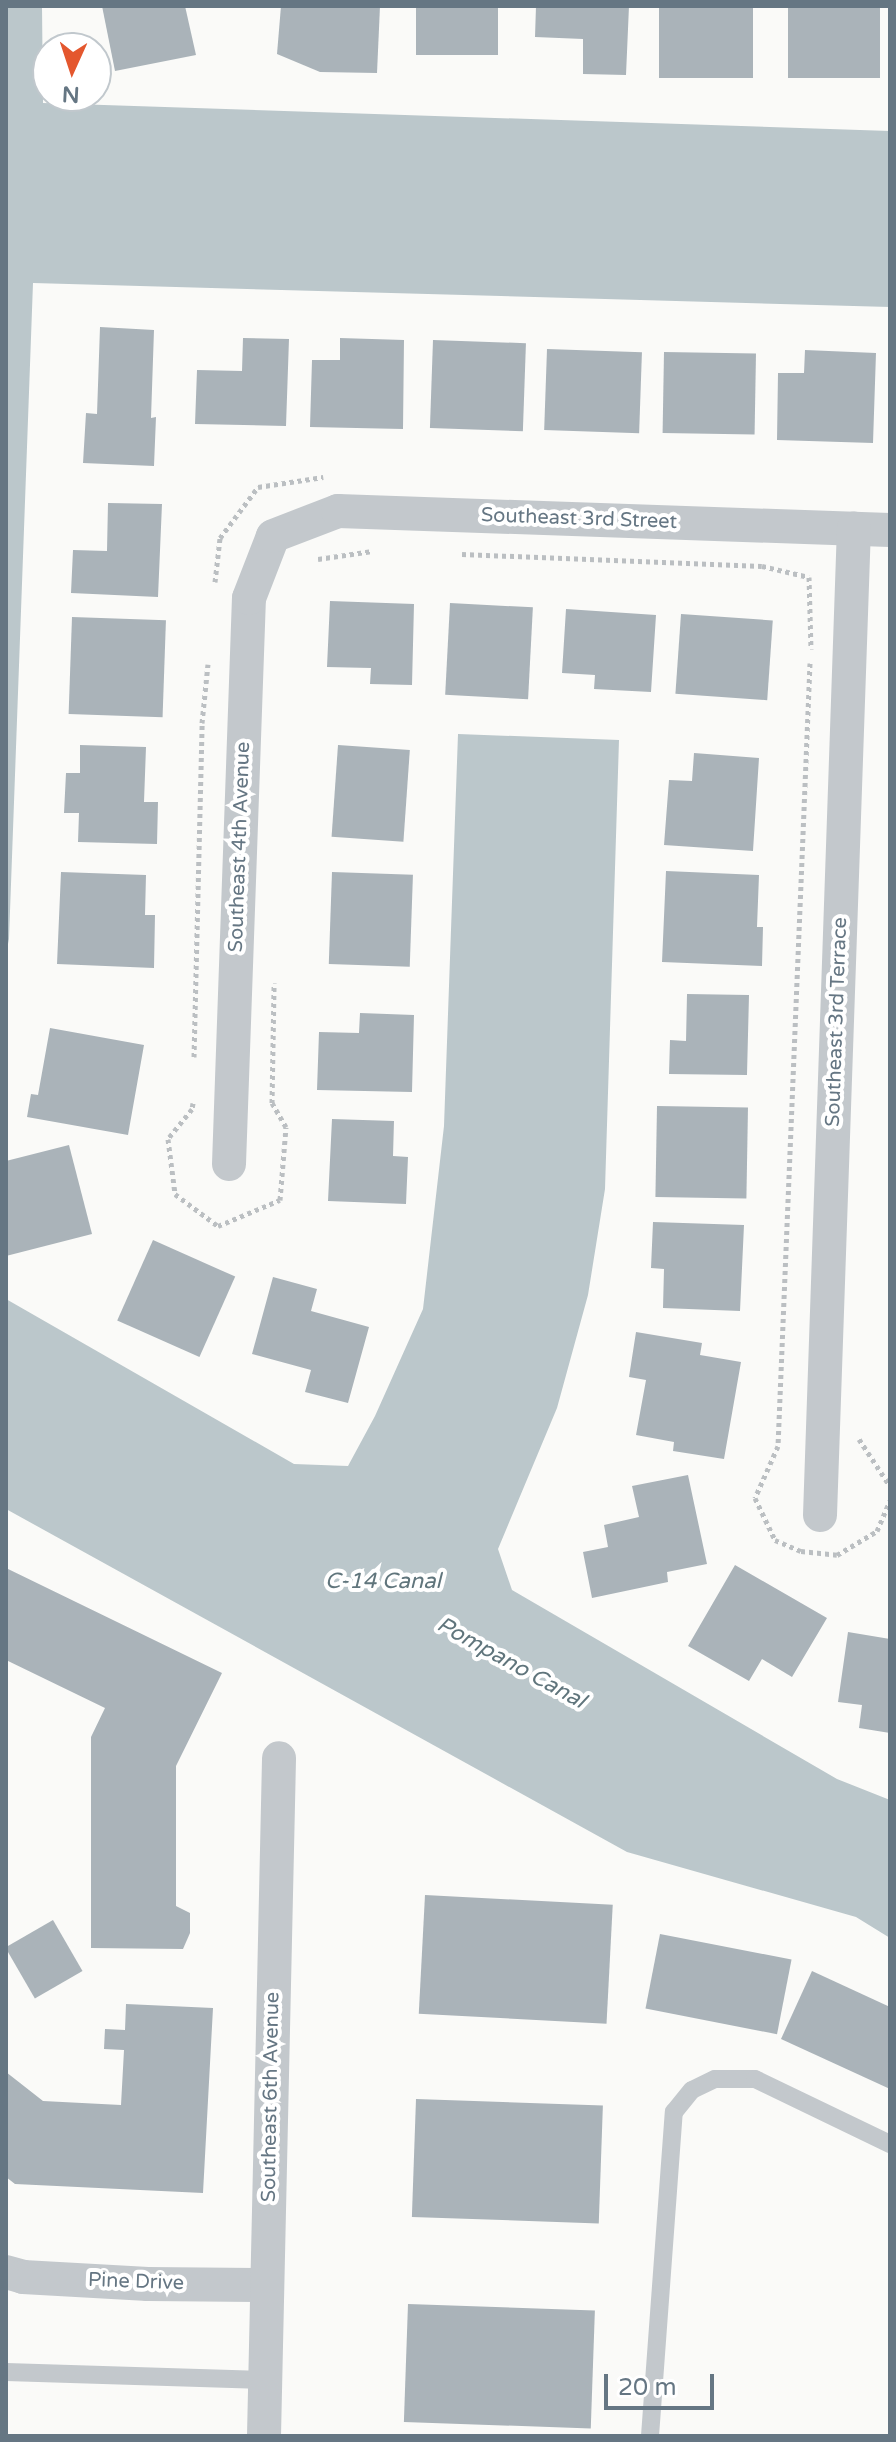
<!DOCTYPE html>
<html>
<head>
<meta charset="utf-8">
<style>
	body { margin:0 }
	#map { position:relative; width:896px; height:2442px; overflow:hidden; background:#fafaf8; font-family:"Varela Round",sans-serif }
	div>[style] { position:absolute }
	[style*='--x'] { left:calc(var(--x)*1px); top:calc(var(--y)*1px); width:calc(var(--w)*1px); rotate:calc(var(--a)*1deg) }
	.water>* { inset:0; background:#bbc7cb }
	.building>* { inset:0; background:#aab3b9; transform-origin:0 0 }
	.path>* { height:5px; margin-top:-2.5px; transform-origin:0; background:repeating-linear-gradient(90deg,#bbbfc2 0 4px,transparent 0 8px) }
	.service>* { height:18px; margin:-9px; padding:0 9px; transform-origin:9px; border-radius:9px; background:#c3c8cc }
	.minor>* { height:34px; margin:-17px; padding:0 17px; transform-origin:17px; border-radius:17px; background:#c3c8cc }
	span { translate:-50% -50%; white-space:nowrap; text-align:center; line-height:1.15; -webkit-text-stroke:8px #fff; paint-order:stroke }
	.street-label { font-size:20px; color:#657683 }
	.water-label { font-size:22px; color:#60757c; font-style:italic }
	.frame { position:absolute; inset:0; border:8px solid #657683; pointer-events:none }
	.north { position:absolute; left:32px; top:32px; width:80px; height:80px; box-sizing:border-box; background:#fff; border:2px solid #c1c8cd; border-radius:50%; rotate:183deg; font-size:22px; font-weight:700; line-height:32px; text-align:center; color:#657683 }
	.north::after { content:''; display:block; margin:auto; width:28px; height:36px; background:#e4572e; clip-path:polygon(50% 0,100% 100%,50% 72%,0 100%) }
	.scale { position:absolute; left:604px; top:2374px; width:110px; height:36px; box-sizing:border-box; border:4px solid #657683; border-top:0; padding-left:10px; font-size:24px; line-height:28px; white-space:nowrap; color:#657683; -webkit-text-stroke:6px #fff; paint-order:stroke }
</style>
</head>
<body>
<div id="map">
	<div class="water">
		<div style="clip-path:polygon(6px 6px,42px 6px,43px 103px,890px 131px,890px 307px,33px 283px,9px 939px,6px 954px)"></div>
		<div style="clip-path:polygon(458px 734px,619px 740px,605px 1189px,588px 1295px,557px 1408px,498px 1549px,512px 1590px,837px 1779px,890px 1800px,890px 1938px,856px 1917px,627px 1852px,6px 1509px,6px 1299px,294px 1464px,348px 1466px,375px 1416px,423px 1309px,444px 1126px)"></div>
	</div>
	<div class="building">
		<div style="clip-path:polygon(102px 6px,185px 6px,196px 55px,115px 71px)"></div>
		<div style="clip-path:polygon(281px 6px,380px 6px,377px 73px,320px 72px,277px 54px)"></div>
		<div style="left:416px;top:6px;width:82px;height:49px"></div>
		<div style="clip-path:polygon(536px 6px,629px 6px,626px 75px,583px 74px,583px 39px,535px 37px)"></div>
		<div style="left:659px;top:6px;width:94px;height:72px"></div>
		<div style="left:788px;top:6px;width:92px;height:72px"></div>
		<div style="clip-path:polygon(100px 327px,154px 330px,151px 418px,156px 417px,154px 466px,83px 463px,86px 413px,97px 414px)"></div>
		<div style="clip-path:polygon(243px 338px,289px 339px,286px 426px,195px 424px,197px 370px,242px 371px)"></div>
		<div style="clip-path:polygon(340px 338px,404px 340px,403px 429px,310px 427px,312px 360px,340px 360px)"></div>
		<div style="left:433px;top:340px;width:93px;height:88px;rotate:2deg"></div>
		<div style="left:547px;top:349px;width:95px;height:81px;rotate:2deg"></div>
		<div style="clip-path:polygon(805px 350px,876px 353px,873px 443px,777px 440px,778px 373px,804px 373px)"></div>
		<div style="left:664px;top:352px;width:92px;height:81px;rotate:1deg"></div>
		<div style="clip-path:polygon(108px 503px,162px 504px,158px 597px,71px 593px,73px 550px,107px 551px)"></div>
		<div style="clip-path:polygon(330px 601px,414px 604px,412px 685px,370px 684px,371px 668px,327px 667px)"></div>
		<div style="left:450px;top:603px;width:83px;height:92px;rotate:3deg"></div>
		<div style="clip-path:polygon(566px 609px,656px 615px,651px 692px,594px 689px,595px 675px,562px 673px)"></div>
		<div style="left:681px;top:614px;width:92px;height:80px;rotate:4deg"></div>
		<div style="left:72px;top:617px;width:94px;height:97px;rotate:2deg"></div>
		<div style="clip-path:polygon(80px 745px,146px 747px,144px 802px,158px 802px,157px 844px,78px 842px,79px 813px,64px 813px,66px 773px,80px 773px)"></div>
		<div style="left:338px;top:745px;width:72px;height:92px;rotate:4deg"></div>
		<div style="clip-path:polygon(694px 753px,759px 758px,753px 851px,664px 845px,669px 780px,692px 781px)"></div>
		<div style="clip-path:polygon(666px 871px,759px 875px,757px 927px,763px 927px,762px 966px,662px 962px)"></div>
		<div style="clip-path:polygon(61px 872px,146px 875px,145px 915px,155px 915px,154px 968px,57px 964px)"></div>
		<div style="left:332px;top:872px;width:81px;height:92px;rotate:2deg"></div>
		<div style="clip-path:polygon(687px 994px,749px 995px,747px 1075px,669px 1074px,670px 1040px,686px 1041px)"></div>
		<div style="clip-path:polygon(360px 1013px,414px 1015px,412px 1092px,317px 1090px,319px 1032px,359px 1033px)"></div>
		<div style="clip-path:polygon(50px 1028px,144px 1045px,128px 1135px,27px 1117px,31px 1094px,38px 1095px)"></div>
		<div style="left:657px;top:1106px;width:91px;height:91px;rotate:1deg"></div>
		<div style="clip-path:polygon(332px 1119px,394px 1121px,393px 1156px,408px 1157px,406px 1204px,328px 1201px)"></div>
		<div style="clip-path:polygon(69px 1145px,92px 1234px,6px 1256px,6px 1161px)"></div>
		<div style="clip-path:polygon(653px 1222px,744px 1225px,740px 1311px,663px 1308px,664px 1269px,651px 1268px)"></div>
		<div style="left:153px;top:1240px;width:90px;height:88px;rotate:24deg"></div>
		<div style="clip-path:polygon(273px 1277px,317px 1289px,311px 1311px,369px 1327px,348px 1403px,305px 1392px,311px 1370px,252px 1354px)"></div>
		<div style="clip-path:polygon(636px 1332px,702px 1343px,700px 1355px,741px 1362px,724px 1459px,673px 1451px,674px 1442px,636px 1435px,646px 1380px,629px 1377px)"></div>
		<div style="clip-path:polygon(688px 1475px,707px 1564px,667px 1572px,668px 1582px,592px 1598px,583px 1552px,608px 1547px,604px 1525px,639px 1517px,632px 1486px)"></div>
		<div style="clip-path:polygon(735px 1565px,827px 1618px,792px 1677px,762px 1659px,749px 1681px,688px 1646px)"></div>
		<div style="clip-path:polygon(6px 1568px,222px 1673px,176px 1766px,176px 1906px,190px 1913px,190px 1933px,183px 1949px,91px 1948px,91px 1737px,105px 1708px,6px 1660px)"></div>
		<div style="clip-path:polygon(848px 1632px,890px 1639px,890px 1733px,859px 1728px,862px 1705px,838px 1702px)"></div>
		<div style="left:425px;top:1895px;width:188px;height:119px;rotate:3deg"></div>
		<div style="left:53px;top:1920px;width:59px;height:55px;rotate:60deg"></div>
		<div style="left:660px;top:1934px;width:134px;height:76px;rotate:11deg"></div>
		<div style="clip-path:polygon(812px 1971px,890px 2007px,890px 2089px,781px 2039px)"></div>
		<div style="clip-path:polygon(126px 2004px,213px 2008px,203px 2193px,15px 2184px,6px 2177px,6px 2072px,43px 2101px,121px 2105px,124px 2050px,104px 2049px,105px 2029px,125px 2030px)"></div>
		<div style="left:416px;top:2099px;width:187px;height:118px;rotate:2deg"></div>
		<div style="left:408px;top:2304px;width:187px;height:118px;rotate:2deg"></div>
	</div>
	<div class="path">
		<div style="--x:462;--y:554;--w:300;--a:2.3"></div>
		<div style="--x:762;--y:566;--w:48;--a:13.2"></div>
		<div style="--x:809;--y:577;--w:72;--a:88.4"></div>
		<div style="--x:318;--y:559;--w:55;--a:-8.4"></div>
		<div style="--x:215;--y:582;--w:44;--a:-83.5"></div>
		<div style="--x:220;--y:538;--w:64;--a:-53.3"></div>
		<div style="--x:258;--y:487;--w:66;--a:-8.7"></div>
		<div style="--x:810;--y:663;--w:784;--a:92.34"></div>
		<div style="--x:778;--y:1446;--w:57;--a:113.9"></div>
		<div style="--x:755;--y:1498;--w:47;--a:64.5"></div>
		<div style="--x:775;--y:1540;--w:28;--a:23"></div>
		<div style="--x:801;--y:1551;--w:36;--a:6"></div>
		<div style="--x:837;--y:1555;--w:47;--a:-31"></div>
		<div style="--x:877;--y:1531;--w:33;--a:-67"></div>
		<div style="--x:194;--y:1057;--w:334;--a:-88.6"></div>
		<div style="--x:202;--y:723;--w:59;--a:-84.2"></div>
		<div style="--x:193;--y:1103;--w:6;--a:99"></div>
		<div style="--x:192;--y:1109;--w:38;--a:129"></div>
		<div style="--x:168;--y:1139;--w:55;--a:82.7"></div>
		<div style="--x:175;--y:1194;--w:54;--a:36.7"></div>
		<div style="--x:218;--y:1226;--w:67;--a:-22.8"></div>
		<div style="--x:280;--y:1200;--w:73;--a:-85.3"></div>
		<div style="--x:286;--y:1127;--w:28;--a:-120"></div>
		<div style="--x:272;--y:1103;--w:120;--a:-89"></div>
		<div style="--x:859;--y:1439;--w:56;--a:56.6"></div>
	</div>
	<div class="service">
		<div style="--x:6;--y:2372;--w:259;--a:1.8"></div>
		<div style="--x:650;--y:2436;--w:325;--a:-85.8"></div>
		<div style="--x:674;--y:2112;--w:28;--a:-51"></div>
		<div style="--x:692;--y:2090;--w:25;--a:-26"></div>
		<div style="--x:715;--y:2079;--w:40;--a:0"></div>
		<div style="--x:755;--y:2079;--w:150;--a:25.7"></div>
	</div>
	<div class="minor">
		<div style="--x:229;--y:1164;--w:566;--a:-87.98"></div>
		<div style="--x:249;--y:598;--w:66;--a:-68.8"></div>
		<div style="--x:273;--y:536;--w:70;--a:-21"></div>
		<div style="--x:338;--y:511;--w:552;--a:1.97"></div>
		<div style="--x:820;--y:1515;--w:987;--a:-88.03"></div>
		<div style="--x:6;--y:2272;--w:18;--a:16"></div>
		<div style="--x:23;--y:2277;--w:125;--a:3.2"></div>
		<div style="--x:148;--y:2284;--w:119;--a:0.5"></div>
		<div style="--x:264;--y:2436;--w:678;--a:-88.73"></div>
	</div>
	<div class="street-label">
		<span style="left:579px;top:519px;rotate:2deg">Southeast 3rd Street</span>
		<span style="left:240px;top:847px;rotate:-88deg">Southeast 4th Avenue</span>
		<span style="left:837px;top:1022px;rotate:-88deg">Southeast 3rd Terrace</span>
		<span style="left:271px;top:2097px;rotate:-89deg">Southeast 6th Avenue</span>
		<span style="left:136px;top:2282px;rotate:2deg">Pine Drive</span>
	</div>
	<div class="water-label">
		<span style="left:383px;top:1582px">C-14 Canal</span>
		<span style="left:511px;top:1663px;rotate:29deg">Pompano Canal</span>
	</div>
	<div class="frame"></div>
	<div class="north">N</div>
	<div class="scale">20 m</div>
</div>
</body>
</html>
